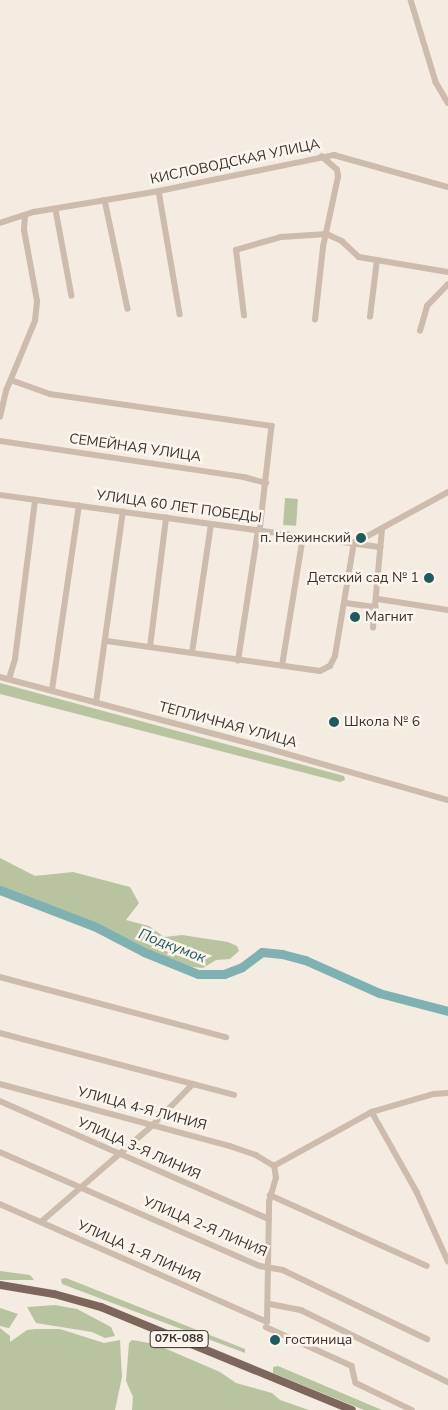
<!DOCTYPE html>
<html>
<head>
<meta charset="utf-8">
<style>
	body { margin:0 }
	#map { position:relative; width:448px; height:1410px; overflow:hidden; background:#f4ebe1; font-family:"Nunito Sans",sans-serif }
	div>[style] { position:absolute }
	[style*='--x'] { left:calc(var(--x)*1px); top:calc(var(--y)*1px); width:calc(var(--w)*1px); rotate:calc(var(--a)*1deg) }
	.green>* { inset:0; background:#b8c4a0; transform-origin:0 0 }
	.river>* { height:9px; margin:-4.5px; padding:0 4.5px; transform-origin:4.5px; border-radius:4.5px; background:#7fb0b2 }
	.minor>* { height:5.5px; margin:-2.75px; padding:0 2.75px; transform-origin:2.75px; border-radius:2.75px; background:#cdbbac }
	.major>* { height:8px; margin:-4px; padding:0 4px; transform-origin:4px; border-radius:4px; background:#7d675c }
	.dots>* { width:14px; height:14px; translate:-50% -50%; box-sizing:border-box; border:2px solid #fbf5ee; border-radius:50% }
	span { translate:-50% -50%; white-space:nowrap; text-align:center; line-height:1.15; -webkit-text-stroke:5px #fbf5ee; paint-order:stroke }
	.shield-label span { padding:1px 4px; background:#fbf5ee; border:1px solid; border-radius:4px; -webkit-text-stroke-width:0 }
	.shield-label { font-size:12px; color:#3b302b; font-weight:700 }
	.street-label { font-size:14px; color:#3b302b }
	.poi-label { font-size:14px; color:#3b302b }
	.right { translate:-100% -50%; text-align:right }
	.left { translate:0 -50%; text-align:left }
	.water-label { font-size:15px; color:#1f5a5e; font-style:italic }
</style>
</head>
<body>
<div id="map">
	<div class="green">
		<div style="left:285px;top:498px;width:13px;height:27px;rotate:4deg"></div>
		<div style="clip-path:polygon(0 683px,344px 776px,345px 780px,340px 782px,0 694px)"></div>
		<div style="clip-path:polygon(0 858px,35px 876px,73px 872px,130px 887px,139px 903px,126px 920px,149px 926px,164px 937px,182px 935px,228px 942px,237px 946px,239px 951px,230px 959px,216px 960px,203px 968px,183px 966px,79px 917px,57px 913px,0 886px)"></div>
		<div style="clip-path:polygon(0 1271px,30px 1275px,34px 1280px,0 1280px)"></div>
		<div style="clip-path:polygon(66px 1278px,245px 1349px,245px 1353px,62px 1284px,61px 1279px)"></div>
		<div style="clip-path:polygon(55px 1305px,77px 1309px,111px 1327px,115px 1336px,105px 1338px,92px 1332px,36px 1323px,27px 1307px)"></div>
		<div style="clip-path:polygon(0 1308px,18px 1314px,9px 1328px,0 1326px)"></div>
		<div style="clip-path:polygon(0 1328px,10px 1336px,10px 1342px,27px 1330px,36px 1329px,60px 1329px,104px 1343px,120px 1340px,122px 1377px,115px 1410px,0 1410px)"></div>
		<div style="clip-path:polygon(132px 1340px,155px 1344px,220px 1372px,236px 1383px,272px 1393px,280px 1400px,309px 1410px,132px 1410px,133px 1397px,126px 1381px,129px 1343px)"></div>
		<div style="clip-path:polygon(278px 1366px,382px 1410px,364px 1410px,273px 1373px,273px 1367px)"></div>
	</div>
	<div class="river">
		<div style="--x:0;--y:890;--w:101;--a:21"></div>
		<div style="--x:94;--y:926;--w:56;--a:27.5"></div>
		<div style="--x:144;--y:952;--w:58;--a:22.2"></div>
		<div style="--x:198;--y:974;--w:26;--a:0"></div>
		<div style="--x:224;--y:974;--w:19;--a:-21"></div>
		<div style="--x:242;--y:967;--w:25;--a:-37"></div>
		<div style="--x:262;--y:952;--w:20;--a:6"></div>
		<div style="--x:282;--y:954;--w:24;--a:15"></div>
		<div style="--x:305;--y:960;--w:81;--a:24"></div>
		<div style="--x:379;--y:993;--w:71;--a:14.6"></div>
	</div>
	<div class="minor">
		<div style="--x:411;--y:0;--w:86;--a:73"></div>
		<div style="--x:436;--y:82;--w:24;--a:60"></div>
		<div style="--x:159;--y:191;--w:125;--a:80.3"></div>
		<div style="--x:105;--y:200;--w:111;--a:78.1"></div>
		<div style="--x:56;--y:210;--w:87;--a:79.5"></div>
		<div style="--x:0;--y:223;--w:36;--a:-18"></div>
		<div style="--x:34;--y:212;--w:127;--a:-9.5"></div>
		<div style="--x:159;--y:191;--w:179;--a:-11.6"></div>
		<div style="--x:334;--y:155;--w:118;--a:15.7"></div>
		<div style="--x:244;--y:316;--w:66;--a:-96.9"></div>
		<div style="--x:236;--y:250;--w:47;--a:-16.1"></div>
		<div style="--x:281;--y:237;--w:46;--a:-3.7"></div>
		<div style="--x:327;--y:234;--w:17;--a:25"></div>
		<div style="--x:342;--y:241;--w:23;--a:43"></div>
		<div style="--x:359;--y:257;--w:90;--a:9.6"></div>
		<div style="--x:370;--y:317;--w:57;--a:-83"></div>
		<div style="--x:315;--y:320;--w:73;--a:-83.7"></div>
		<div style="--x:323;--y:247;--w:72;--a:-77.9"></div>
		<div style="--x:338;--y:177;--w:7;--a:-98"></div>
		<div style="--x:337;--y:170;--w:20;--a:-139"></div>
		<div style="--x:420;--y:331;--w:26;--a:-74"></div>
		<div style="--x:427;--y:306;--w:30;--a:-46"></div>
		<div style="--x:11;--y:380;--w:41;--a:19.7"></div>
		<div style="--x:50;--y:394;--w:224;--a:8.2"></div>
		<div style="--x:272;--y:426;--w:106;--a:96.5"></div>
		<div style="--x:0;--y:417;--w:27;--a:-77"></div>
		<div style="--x:6;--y:391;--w:76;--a:-67.5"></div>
		<div style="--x:35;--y:321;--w:20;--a:-84"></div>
		<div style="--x:37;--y:301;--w:72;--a:-100.4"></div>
		<div style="--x:24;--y:230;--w:13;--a:-86"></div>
		<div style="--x:0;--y:441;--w:247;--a:8.4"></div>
		<div style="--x:244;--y:477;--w:23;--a:15"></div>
		<div style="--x:0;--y:495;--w:384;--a:7.8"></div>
		<div style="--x:355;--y:543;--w:106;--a:-28.7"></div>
		<div style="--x:378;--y:599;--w:71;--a:8.9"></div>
		<div style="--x:346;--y:603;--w:30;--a:8"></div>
		<div style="--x:373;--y:628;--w:99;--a:-84.8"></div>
		<div style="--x:107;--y:641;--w:215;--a:8"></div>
		<div style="--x:320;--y:671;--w:11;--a:-27"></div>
		<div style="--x:330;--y:666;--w:11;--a:-63"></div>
		<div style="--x:335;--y:656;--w:115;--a:-80.5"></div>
		<div style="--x:150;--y:647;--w:130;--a:-82.9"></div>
		<div style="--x:192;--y:653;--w:129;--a:-81.6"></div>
		<div style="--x:238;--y:661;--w:132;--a:-81.3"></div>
		<div style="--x:282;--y:666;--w:131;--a:-80.8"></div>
		<div style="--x:0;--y:677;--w:272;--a:14.9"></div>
		<div style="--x:263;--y:747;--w:192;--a:16"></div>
		<div style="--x:9;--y:679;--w:21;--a:-73"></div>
		<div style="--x:15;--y:659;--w:160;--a:-82.8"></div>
		<div style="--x:52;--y:690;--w:186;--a:-81.7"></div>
		<div style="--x:96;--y:703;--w:193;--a:-82"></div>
		<div style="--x:0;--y:977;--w:234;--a:14.9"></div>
		<div style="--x:0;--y:1033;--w:242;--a:14.8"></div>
		<div style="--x:0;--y:1084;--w:238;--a:15.1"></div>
		<div style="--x:230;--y:1146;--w:28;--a:19"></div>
		<div style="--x:256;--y:1155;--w:21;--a:31"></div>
		<div style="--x:0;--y:1101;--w:294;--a:23.7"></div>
		<div style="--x:372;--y:1112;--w:92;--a:60.6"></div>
		<div style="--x:417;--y:1192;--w:76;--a:65.8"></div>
		<div style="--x:0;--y:1152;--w:284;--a:23.7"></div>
		<div style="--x:260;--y:1266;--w:23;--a:10"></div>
		<div style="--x:283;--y:1270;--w:160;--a:25.6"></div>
		<div style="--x:274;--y:1166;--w:112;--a:-28.9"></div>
		<div style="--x:372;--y:1112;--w:65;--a:-16.2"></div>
		<div style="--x:434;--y:1094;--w:14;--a:-4"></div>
		<div style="--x:270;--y:1195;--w:172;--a:24.3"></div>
		<div style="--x:0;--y:1204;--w:292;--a:23.8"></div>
		<div style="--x:267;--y:1322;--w:120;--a:-89"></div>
		<div style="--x:269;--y:1202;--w:25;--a:-74"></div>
		<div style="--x:276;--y:1178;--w:12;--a:-99"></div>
		<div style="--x:41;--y:1222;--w:148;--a:-40.9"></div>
		<div style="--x:153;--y:1125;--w:57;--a:-45.7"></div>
		<div style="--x:270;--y:1304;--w:32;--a:11"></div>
		<div style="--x:301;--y:1310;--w:164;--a:26.1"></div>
		<div style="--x:266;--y:1327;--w:94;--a:24.4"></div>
		<div style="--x:352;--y:1366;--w:17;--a:77"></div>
		<div style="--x:356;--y:1383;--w:62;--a:25.7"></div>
	</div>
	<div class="major">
		<div style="--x:0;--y:1285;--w:55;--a:9.5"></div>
		<div style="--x:54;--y:1294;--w:49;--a:15.5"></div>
		<div style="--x:101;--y:1307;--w:271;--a:22.3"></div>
	</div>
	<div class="dots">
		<div style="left:361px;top:538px;background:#1f5a5e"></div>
		<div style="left:429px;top:578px;background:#1f5a5e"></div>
		<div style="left:355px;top:617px;background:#1f5a5e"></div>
		<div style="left:334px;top:722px;background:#1f5a5e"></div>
		<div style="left:275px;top:1340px;background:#1f5a5e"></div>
	</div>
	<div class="shield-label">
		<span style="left:179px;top:1339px">07К-088</span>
	</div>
	<div class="street-label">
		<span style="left:235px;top:162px;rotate:-12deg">КИСЛОВОДСКАЯ УЛИЦА</span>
		<span style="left:135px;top:448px;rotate:8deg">СЕМЕЙНАЯ УЛИЦА</span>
		<span style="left:179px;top:507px;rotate:8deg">УЛИЦА 60 ЛЕТ ПОБЕДЫ</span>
		<span style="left:228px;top:725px;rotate:15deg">ТЕПЛИЧНАЯ УЛИЦА</span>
		<span style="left:142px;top:1109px;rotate:15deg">УЛИЦА 4-Я ЛИНИЯ</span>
		<span style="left:139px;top:1149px;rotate:24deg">УЛИЦА 3-Я ЛИНИЯ</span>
		<span style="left:205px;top:1227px;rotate:23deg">УЛИЦА 2-Я ЛИНИЯ</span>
		<span style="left:139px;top:1252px;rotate:24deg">УЛИЦА 1-Я ЛИНИЯ</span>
	</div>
	<div class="poi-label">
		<span class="right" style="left:351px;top:538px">п. Нежинский</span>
		<span class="right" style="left:419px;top:578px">Детский сад № 1</span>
		<span class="left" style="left:365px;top:617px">Магнит</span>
		<span class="left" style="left:344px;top:722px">Школа № 6</span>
		<span class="left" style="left:285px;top:1340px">гостиница</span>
	</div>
	<div class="water-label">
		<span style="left:172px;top:946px;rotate:21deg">Подкумок</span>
	</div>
</div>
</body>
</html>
